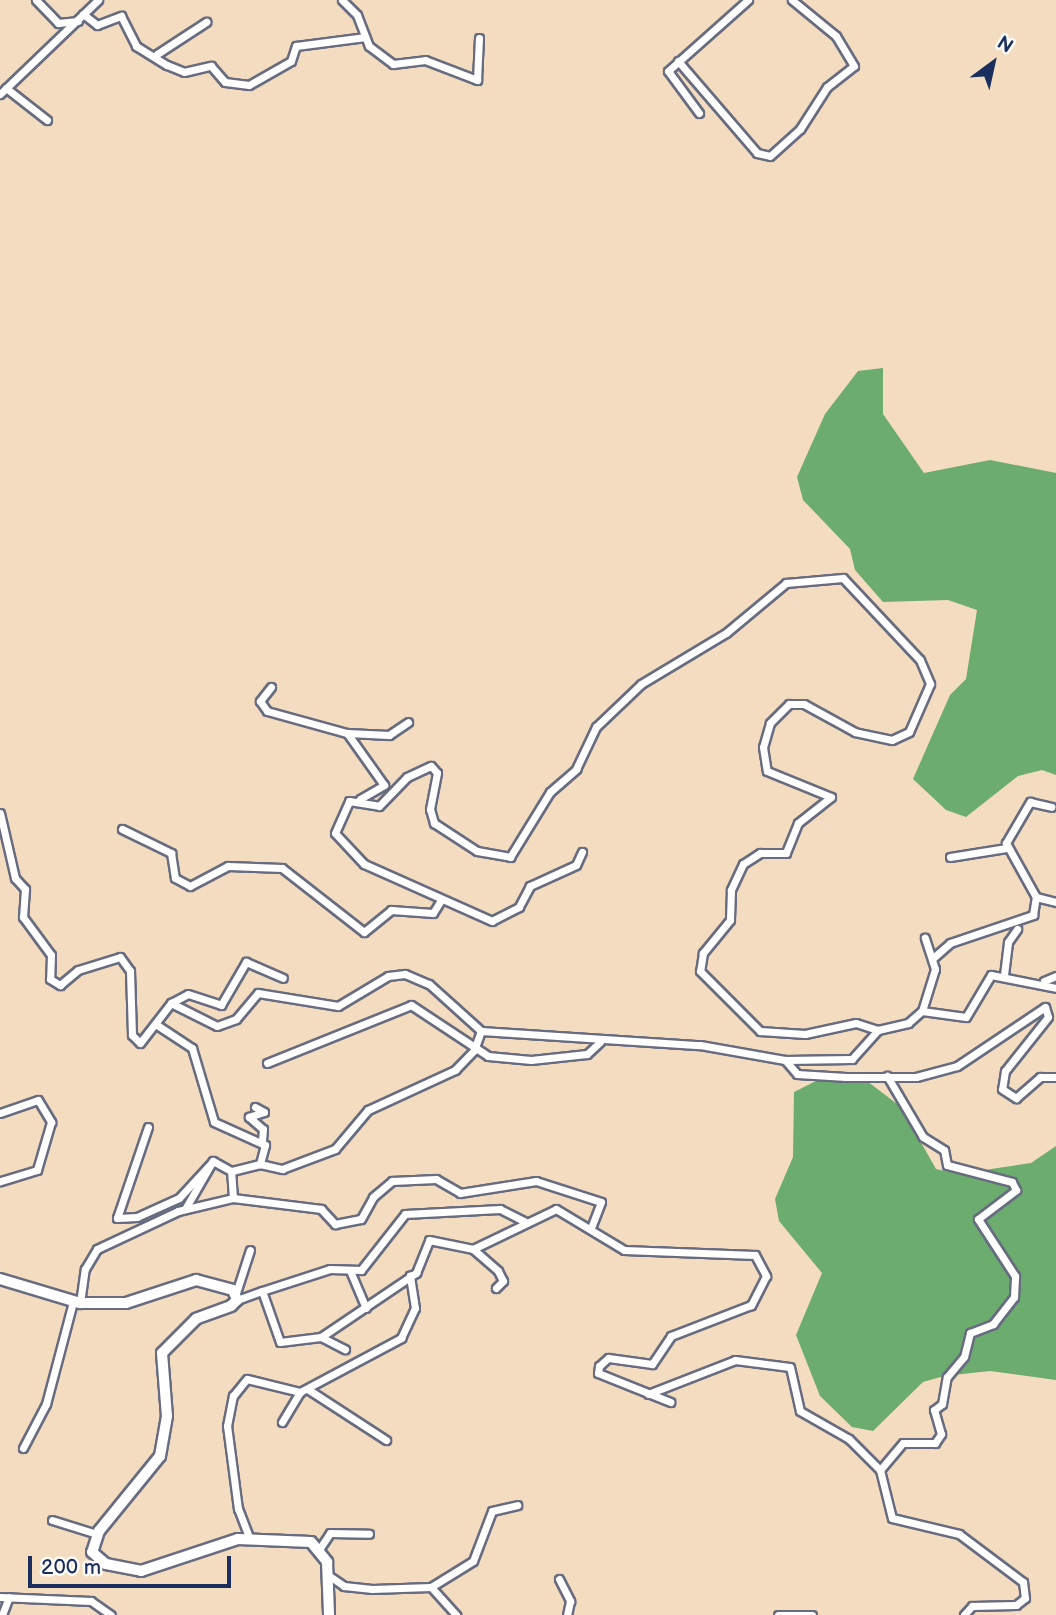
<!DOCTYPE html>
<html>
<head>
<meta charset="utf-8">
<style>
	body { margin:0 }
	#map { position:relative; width:1056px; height:1615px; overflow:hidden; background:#f4dcc0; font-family:"Balsamiq Sans",sans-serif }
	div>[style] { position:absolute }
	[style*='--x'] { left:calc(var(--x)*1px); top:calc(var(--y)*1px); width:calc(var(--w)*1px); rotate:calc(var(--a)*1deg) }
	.forest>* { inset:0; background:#6cac6e }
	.roads { filter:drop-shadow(2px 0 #676c80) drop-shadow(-2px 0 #676c80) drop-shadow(0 2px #676c80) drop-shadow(0 -2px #676c80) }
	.minor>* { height:7px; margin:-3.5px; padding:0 3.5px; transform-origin:3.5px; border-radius:3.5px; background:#fff }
	.tertiary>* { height:10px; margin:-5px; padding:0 5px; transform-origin:5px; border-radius:5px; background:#fff }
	span { translate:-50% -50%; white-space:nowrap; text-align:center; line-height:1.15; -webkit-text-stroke:6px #fdfcf7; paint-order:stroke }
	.north { position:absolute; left:958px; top:28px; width:70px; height:70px; -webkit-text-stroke:5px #fdfcf7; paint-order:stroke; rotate:33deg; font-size:19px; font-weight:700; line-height:28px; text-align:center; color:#1b2f5e }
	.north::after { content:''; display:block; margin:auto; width:24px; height:32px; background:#1b2f5e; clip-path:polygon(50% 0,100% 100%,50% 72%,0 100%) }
	.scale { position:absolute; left:28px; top:1556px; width:203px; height:32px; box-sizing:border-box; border:4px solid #1b2f5e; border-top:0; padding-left:9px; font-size:21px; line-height:24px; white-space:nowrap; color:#1b2f5e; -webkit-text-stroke:5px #fdfcf7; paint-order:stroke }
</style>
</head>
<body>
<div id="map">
	<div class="forest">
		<div style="clip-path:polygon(883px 368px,883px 414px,924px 473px,990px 460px,1056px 473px,1056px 775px,1042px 770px,1018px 776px,966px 817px,946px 810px,913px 779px,950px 695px,966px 679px,977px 610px,948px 600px,883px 602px,855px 570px,850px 549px,803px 500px,797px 477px,825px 414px,858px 371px)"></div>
		<div style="clip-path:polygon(863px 1078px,901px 1107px,936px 1169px,958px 1174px,1031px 1163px,1056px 1146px,1056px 1380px,990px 1371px,944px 1376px,923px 1382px,873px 1431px,852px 1427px,820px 1396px,796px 1335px,822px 1273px,779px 1221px,775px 1199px,793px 1157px,794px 1092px,816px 1081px)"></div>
	</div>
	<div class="roads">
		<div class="minor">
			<div style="--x:36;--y:0;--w:32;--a:46"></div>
			<div style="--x:58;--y:23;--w:20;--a:-6"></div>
			<div style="--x:342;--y:0;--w:21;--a:45"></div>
			<div style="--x:357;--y:15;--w:33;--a:69"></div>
			<div style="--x:369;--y:46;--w:30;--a:37"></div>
			<div style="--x:393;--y:64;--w:32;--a:-7"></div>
			<div style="--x:425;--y:60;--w:56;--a:21"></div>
			<div style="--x:477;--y:80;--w:42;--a:-87.3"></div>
			<div style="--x:83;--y:14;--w:18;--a:38"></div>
			<div style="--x:97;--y:25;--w:26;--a:-21"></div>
			<div style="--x:121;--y:16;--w:34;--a:63"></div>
			<div style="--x:136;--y:46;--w:36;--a:32"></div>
			<div style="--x:167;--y:65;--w:18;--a:22"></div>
			<div style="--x:184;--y:72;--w:28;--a:-13"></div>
			<div style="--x:211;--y:66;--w:21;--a:49"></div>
			<div style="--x:225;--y:82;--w:24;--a:7"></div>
			<div style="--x:249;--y:85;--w:48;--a:-29.7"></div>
			<div style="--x:291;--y:61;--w:16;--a:-72"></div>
			<div style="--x:296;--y:46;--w:70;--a:-7.4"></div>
			<div style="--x:157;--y:54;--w:59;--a:-33.1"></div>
			<div style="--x:678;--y:61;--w:121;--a:49.3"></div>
			<div style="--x:757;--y:153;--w:13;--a:13"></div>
			<div style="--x:770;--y:156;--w:40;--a:-42"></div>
			<div style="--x:800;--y:129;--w:50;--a:-57.3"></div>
			<div style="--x:827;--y:87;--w:34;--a:-38"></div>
			<div style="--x:854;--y:66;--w:35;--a:-121"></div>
			<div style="--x:836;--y:36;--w:57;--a:-140.7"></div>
			<div style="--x:6;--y:88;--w:52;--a:38"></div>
			<div style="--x:0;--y:94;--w:136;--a:-43.8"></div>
			<div style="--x:699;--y:113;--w:52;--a:-126.4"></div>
			<div style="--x:668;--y:71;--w:107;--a:-41.6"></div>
			<div style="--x:271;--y:687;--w:18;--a:128"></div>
			<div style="--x:260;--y:701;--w:12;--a:55"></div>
			<div style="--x:267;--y:711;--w:83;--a:15.4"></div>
			<div style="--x:360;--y:799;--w:28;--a:-30"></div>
			<div style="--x:384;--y:785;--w:64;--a:-125.4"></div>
			<div style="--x:347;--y:733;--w:42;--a:2.7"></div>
			<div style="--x:389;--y:735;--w:23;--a:-34"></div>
			<div style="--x:0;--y:813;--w:67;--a:77"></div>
			<div style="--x:15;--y:878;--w:15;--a:48"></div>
			<div style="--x:25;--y:889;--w:28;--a:94"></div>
			<div style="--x:23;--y:917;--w:47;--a:53.6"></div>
			<div style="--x:51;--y:955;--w:24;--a:92"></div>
			<div style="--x:50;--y:979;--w:12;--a:31"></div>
			<div style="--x:60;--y:985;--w:23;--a:-40"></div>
			<div style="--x:78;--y:970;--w:44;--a:-17.2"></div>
			<div style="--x:120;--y:957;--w:17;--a:54"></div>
			<div style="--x:130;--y:971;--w:64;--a:88.2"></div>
			<div style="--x:132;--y:1035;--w:11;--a:45"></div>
			<div style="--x:140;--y:1043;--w:51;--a:-52.2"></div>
			<div style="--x:171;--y:1003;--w:51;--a:26.6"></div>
			<div style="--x:217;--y:1026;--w:20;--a:-20"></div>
			<div style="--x:236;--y:1019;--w:34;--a:-50"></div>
			<div style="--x:258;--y:993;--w:81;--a:9.2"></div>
			<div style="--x:338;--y:1006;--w:58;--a:-31"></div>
			<div style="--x:388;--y:976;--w:17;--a:-7"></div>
			<div style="--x:405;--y:974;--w:26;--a:23"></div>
			<div style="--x:429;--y:984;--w:70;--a:42.1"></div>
			<div style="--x:481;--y:1031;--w:219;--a:3.7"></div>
			<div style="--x:700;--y:1045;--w:86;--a:10"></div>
			<div style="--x:785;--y:1060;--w:18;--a:49"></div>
			<div style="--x:797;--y:1074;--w:49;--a:3.5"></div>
			<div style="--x:846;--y:1077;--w:70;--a:0"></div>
			<div style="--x:916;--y:1077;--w:42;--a:-15"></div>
			<div style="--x:957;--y:1066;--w:106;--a:-33.8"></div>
			<div style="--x:1045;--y:1007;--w:10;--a:73"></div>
			<div style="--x:1048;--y:1017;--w:69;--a:128.5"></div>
			<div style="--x:1005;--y:1071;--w:18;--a:99"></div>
			<div style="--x:1002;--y:1089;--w:17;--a:33"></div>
			<div style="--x:1016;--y:1098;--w:32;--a:-41"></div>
			<div style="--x:1040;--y:1077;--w:16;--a:0"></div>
			<div style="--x:122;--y:829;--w:55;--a:26.1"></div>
			<div style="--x:171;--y:853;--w:25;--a:81"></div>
			<div style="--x:175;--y:878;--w:17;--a:28"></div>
			<div style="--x:190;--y:886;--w:43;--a:-27.8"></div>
			<div style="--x:228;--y:866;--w:54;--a:2.1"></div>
			<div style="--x:282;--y:868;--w:104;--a:38"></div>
			<div style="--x:364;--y:932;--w:35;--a:-39"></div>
			<div style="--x:391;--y:910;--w:42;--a:4.1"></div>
			<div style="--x:433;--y:913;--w:13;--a:-58"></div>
			<div style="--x:582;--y:852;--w:14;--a:115"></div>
			<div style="--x:576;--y:865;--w:51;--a:155.5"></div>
			<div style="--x:530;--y:886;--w:24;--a:118"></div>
			<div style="--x:519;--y:907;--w:30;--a:153"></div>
			<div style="--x:492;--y:921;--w:140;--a:-156"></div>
			<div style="--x:364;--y:864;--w:42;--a:-133.1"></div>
			<div style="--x:335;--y:833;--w:35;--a:-66"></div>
			<div style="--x:349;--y:801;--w:30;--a:9"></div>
			<div style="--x:379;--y:806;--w:40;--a:-46"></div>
			<div style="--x:407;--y:777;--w:26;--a:-25"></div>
			<div style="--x:431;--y:766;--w:9;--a:49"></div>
			<div style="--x:437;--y:773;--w:37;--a:101"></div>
			<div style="--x:430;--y:809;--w:15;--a:74"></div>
			<div style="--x:434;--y:823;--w:51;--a:33.1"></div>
			<div style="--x:477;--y:851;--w:34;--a:10"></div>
			<div style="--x:510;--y:857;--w:76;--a:-58.4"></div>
			<div style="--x:550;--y:792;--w:35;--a:-41"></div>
			<div style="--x:576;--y:769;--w:47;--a:-64.5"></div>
			<div style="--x:596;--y:727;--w:62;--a:-43.7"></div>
			<div style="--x:641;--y:684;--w:99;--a:-31"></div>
			<div style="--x:726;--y:633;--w:78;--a:-39.8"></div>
			<div style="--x:786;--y:583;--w:57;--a:-5"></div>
			<div style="--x:843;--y:578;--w:112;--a:46.8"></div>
			<div style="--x:920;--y:660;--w:26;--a:67"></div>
			<div style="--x:930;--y:684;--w:52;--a:113.6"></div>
			<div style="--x:909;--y:732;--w:19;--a:155"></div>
			<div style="--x:892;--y:740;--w:38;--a:-168"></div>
			<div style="--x:855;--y:732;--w:58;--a:-151.2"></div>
			<div style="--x:804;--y:704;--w:15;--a:180"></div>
			<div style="--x:789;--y:704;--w:27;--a:135"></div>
			<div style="--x:770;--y:723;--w:25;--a:106"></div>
			<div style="--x:763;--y:747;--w:24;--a:81"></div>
			<div style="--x:767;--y:771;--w:69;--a:22.1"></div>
			<div style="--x:831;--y:797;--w:42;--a:141.8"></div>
			<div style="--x:798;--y:823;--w:32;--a:112"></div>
			<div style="--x:786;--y:853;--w:26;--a:180"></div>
			<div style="--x:760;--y:853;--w:20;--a:147"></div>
			<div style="--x:743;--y:864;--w:29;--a:115"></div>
			<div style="--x:731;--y:890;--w:30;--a:92"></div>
			<div style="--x:730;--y:920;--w:43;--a:129.3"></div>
			<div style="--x:703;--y:953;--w:18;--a:99"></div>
			<div style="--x:700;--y:971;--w:85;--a:45"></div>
			<div style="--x:760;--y:1031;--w:45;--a:3.8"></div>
			<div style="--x:805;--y:1034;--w:52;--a:-12.2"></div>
			<div style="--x:856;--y:1023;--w:23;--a:18"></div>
			<div style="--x:878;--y:1030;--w:39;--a:132"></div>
			<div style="--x:852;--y:1059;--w:67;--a:179.1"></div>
			<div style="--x:950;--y:857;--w:57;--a:-9.1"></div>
			<div style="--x:1036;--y:897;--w:21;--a:14"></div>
			<div style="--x:933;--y:958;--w:23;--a:-41"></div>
			<div style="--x:950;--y:943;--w:88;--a:-18.6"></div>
			<div style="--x:1033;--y:915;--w:18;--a:-81"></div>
			<div style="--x:1036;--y:897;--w:62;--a:-119.1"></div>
			<div style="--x:1006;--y:843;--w:48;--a:-59.7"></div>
			<div style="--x:1030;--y:802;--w:22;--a:13"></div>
			<div style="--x:1004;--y:975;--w:33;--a:-83"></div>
			<div style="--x:1008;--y:942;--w:16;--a:-55"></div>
			<div style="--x:1044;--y:981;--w:13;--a:-23"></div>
			<div style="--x:171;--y:1003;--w:19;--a:-28"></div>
			<div style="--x:188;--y:994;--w:35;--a:18"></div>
			<div style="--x:221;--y:1005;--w:50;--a:-59.8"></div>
			<div style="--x:246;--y:962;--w:40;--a:23.4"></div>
			<div style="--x:922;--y:1011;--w:44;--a:-72.8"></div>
			<div style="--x:935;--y:969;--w:33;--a:-108"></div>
			<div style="--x:157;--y:1025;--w:42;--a:33.3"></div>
			<div style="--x:192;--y:1048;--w:77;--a:73.4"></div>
			<div style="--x:214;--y:1122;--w:56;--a:24.3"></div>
			<div style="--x:265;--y:1145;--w:20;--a:105"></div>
			<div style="--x:260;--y:1164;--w:30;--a:166"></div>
			<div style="--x:878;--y:1030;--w:31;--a:-13"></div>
			<div style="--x:908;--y:1023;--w:18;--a:-41"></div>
			<div style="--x:922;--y:1011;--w:44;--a:7.8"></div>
			<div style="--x:966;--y:1017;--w:49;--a:-59.2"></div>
			<div style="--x:991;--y:975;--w:66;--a:11.3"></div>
			<div style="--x:267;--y:1063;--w:155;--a:-21.9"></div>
			<div style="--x:411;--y:1005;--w:92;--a:33.5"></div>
			<div style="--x:488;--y:1056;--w:43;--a:5.3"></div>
			<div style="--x:531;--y:1060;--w:56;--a:-6.1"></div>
			<div style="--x:587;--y:1054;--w:18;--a:-43"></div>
			<div style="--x:255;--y:1107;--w:10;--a:29"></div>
			<div style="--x:264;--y:1112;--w:16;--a:162"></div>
			<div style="--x:249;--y:1117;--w:18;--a:41"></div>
			<div style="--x:263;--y:1129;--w:12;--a:95"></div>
			<div style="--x:0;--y:1113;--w:40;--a:-18.9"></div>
			<div style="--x:38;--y:1100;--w:26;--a:59"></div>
			<div style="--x:51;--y:1122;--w:50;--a:106.3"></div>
			<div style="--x:37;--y:1170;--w:39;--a:163"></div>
			<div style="--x:260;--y:1164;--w:23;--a:13"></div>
			<div style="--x:282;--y:1169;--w:57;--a:-20.7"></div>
			<div style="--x:335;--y:1149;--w:51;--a:-49.8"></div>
			<div style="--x:368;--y:1110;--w:96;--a:-24.7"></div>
			<div style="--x:455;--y:1070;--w:28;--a:-46"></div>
			<div style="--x:474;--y:1050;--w:20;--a:-70"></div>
			<div style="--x:233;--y:1198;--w:89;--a:7.1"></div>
			<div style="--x:321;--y:1209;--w:21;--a:47"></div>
			<div style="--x:335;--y:1224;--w:26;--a:-11"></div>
			<div style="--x:361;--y:1219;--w:25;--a:-61"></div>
			<div style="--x:373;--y:1197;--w:25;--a:-40"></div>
			<div style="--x:392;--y:1181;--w:44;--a:-2.6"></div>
			<div style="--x:436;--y:1179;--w:28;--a:30"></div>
			<div style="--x:460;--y:1193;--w:77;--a:-9"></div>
			<div style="--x:536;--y:1181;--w:68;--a:17.9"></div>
			<div style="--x:601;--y:1202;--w:26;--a:111"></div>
			<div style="--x:185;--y:1209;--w:52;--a:-60"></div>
			<div style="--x:473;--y:1249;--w:92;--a:-25.7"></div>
			<div style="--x:556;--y:1209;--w:79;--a:31.1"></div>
			<div style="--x:624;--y:1250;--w:131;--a:2.2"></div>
			<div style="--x:755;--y:1255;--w:24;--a:62"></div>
			<div style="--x:766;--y:1276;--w:33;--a:117"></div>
			<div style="--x:751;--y:1305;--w:86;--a:158.8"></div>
			<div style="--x:671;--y:1336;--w:34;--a:124"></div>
			<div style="--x:652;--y:1364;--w:44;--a:-172.2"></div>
			<div style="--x:608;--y:1358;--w:12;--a:138"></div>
			<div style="--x:599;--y:1366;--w:7;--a:98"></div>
			<div style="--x:598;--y:1373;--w:78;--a:21.9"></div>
			<div style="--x:351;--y:1273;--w:38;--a:67"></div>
			<div style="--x:262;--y:1291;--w:71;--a:-17.9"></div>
			<div style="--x:330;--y:1269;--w:31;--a:2"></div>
			<div style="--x:361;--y:1270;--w:71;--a:-51.8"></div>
			<div style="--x:405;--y:1214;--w:95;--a:-3"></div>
			<div style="--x:500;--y:1209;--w:28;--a:27"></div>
			<div style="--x:236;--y:1293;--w:45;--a:-72"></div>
			<div style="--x:237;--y:1300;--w:27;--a:-20"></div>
			<div style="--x:262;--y:1291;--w:54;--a:70.6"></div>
			<div style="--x:280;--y:1342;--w:41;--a:-7"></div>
			<div style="--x:321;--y:1337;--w:27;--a:27"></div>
			<div style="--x:80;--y:1303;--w:34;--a:-82"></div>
			<div style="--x:85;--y:1269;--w:23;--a:-59"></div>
			<div style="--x:97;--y:1249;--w:89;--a:-25.1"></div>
			<div style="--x:178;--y:1211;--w:57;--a:-13.3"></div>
			<div style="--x:233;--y:1198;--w:27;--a:-94"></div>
			<div style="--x:231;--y:1171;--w:21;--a:-151"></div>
			<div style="--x:213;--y:1161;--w:50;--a:132.6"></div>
			<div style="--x:179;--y:1198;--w:46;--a:155.7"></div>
			<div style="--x:137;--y:1217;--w:20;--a:177"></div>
			<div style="--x:117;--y:1218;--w:96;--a:-71.2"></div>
			<div style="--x:321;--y:1337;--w:115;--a:-34"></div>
			<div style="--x:416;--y:1273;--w:35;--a:-68"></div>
			<div style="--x:429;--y:1240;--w:45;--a:11.6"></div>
			<div style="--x:473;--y:1249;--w:33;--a:41"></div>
			<div style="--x:498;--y:1271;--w:11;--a:63"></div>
			<div style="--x:503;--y:1281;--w:10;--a:135"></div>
			<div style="--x:309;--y:1390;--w:92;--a:33"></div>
			<div style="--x:648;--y:1394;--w:93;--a:-21.3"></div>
			<div style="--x:735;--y:1360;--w:55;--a:7.3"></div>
			<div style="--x:790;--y:1367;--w:45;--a:77.2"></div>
			<div style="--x:800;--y:1411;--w:56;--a:29.7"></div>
			<div style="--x:849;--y:1439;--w:44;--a:45"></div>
			<div style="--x:880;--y:1470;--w:49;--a:76"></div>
			<div style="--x:892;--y:1518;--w:69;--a:13.4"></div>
			<div style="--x:959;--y:1534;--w:80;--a:36.9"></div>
			<div style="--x:1023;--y:1582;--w:16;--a:83"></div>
			<div style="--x:1025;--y:1598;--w:11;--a:142"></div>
			<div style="--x:1016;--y:1605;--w:44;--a:178.7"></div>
			<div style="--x:972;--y:1606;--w:12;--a:132"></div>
			<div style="--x:282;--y:1422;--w:35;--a:-59"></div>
			<div style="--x:300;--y:1392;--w:115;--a:-28.1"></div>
			<div style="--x:401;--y:1338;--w:33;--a:-65"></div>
			<div style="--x:415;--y:1308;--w:33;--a:-99"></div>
			<div style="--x:23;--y:1448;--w:50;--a:-62.4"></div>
			<div style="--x:46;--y:1404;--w:106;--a:-75.2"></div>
			<div style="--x:880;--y:1470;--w:35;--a:-50"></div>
			<div style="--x:903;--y:1443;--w:32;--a:0"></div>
			<div style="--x:935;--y:1443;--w:11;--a:-56"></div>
			<div style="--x:941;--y:1434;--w:25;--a:-106"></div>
			<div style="--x:934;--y:1410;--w:10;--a:-37"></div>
			<div style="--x:942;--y:1404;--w:27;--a:-80"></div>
			<div style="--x:947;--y:1377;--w:26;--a:-50"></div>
			<div style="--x:964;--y:1357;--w:25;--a:-76"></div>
			<div style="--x:970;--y:1333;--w:25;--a:-21"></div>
			<div style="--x:993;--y:1324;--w:34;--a:-52"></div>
			<div style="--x:1014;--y:1297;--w:21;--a:-87"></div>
			<div style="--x:1015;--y:1276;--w:68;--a:-123"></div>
			<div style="--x:978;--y:1219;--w:48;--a:-37.3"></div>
			<div style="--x:1016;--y:1190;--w:9;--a:-117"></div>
			<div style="--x:1012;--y:1182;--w:67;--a:-165.3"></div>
			<div style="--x:947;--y:1165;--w:15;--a:-101"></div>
			<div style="--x:944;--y:1150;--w:25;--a:-148"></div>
			<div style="--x:923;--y:1137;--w:71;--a:-120.5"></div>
			<div style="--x:52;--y:1520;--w:47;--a:17.3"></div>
			<div style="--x:249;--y:1537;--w:30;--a:-111"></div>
			<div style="--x:238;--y:1509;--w:84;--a:-97.5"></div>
			<div style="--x:227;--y:1426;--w:31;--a:-79"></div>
			<div style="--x:233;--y:1396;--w:22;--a:-51"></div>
			<div style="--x:247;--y:1379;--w:55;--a:13.8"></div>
			<div style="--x:320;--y:1548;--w:18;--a:-56"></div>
			<div style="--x:330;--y:1533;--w:39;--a:1"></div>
			<div style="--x:331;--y:1577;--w:16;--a:35"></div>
			<div style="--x:344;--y:1586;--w:28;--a:6"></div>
			<div style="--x:372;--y:1589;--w:59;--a:-1.9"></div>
			<div style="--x:431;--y:1587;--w:38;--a:48"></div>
			<div style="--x:559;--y:1579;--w:25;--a:63"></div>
			<div style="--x:570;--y:1601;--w:14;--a:102"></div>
			<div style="--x:431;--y:1587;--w:49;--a:-31.8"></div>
			<div style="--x:473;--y:1561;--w:53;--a:-69.2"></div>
			<div style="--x:492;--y:1511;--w:26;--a:-13"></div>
			<div style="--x:0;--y:1597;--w:91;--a:2.5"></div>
			<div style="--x:91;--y:1601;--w:24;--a:35"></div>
			<div style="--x:2;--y:1615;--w:19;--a:-69"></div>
			<div style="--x:778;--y:1615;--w:34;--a:0"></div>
		</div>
		<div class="tertiary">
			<div style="--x:0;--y:1279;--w:84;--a:16.7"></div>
			<div style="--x:80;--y:1303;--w:46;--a:0"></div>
			<div style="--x:126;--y:1303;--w:74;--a:-18.2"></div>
			<div style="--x:196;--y:1280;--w:38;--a:15"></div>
			<div style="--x:233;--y:1290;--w:11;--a:68"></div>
			<div style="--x:237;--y:1300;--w:8;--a:135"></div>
			<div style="--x:231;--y:1306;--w:37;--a:160"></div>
			<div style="--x:196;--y:1319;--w:48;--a:135"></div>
			<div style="--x:162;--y:1353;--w:63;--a:85.5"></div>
			<div style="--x:167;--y:1416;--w:41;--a:99.9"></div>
			<div style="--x:160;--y:1456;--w:97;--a:129.1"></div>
			<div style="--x:99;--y:1531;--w:22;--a:108"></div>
			<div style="--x:92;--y:1552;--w:18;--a:41"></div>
			<div style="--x:106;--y:1564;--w:36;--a:11"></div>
			<div style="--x:141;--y:1571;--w:102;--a:-18.3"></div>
			<div style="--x:238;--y:1539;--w:73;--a:2.4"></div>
			<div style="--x:311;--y:1542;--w:26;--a:51"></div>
			<div style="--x:327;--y:1562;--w:53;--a:87.8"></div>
		</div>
	</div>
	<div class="north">N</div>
	<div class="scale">200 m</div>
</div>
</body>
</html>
